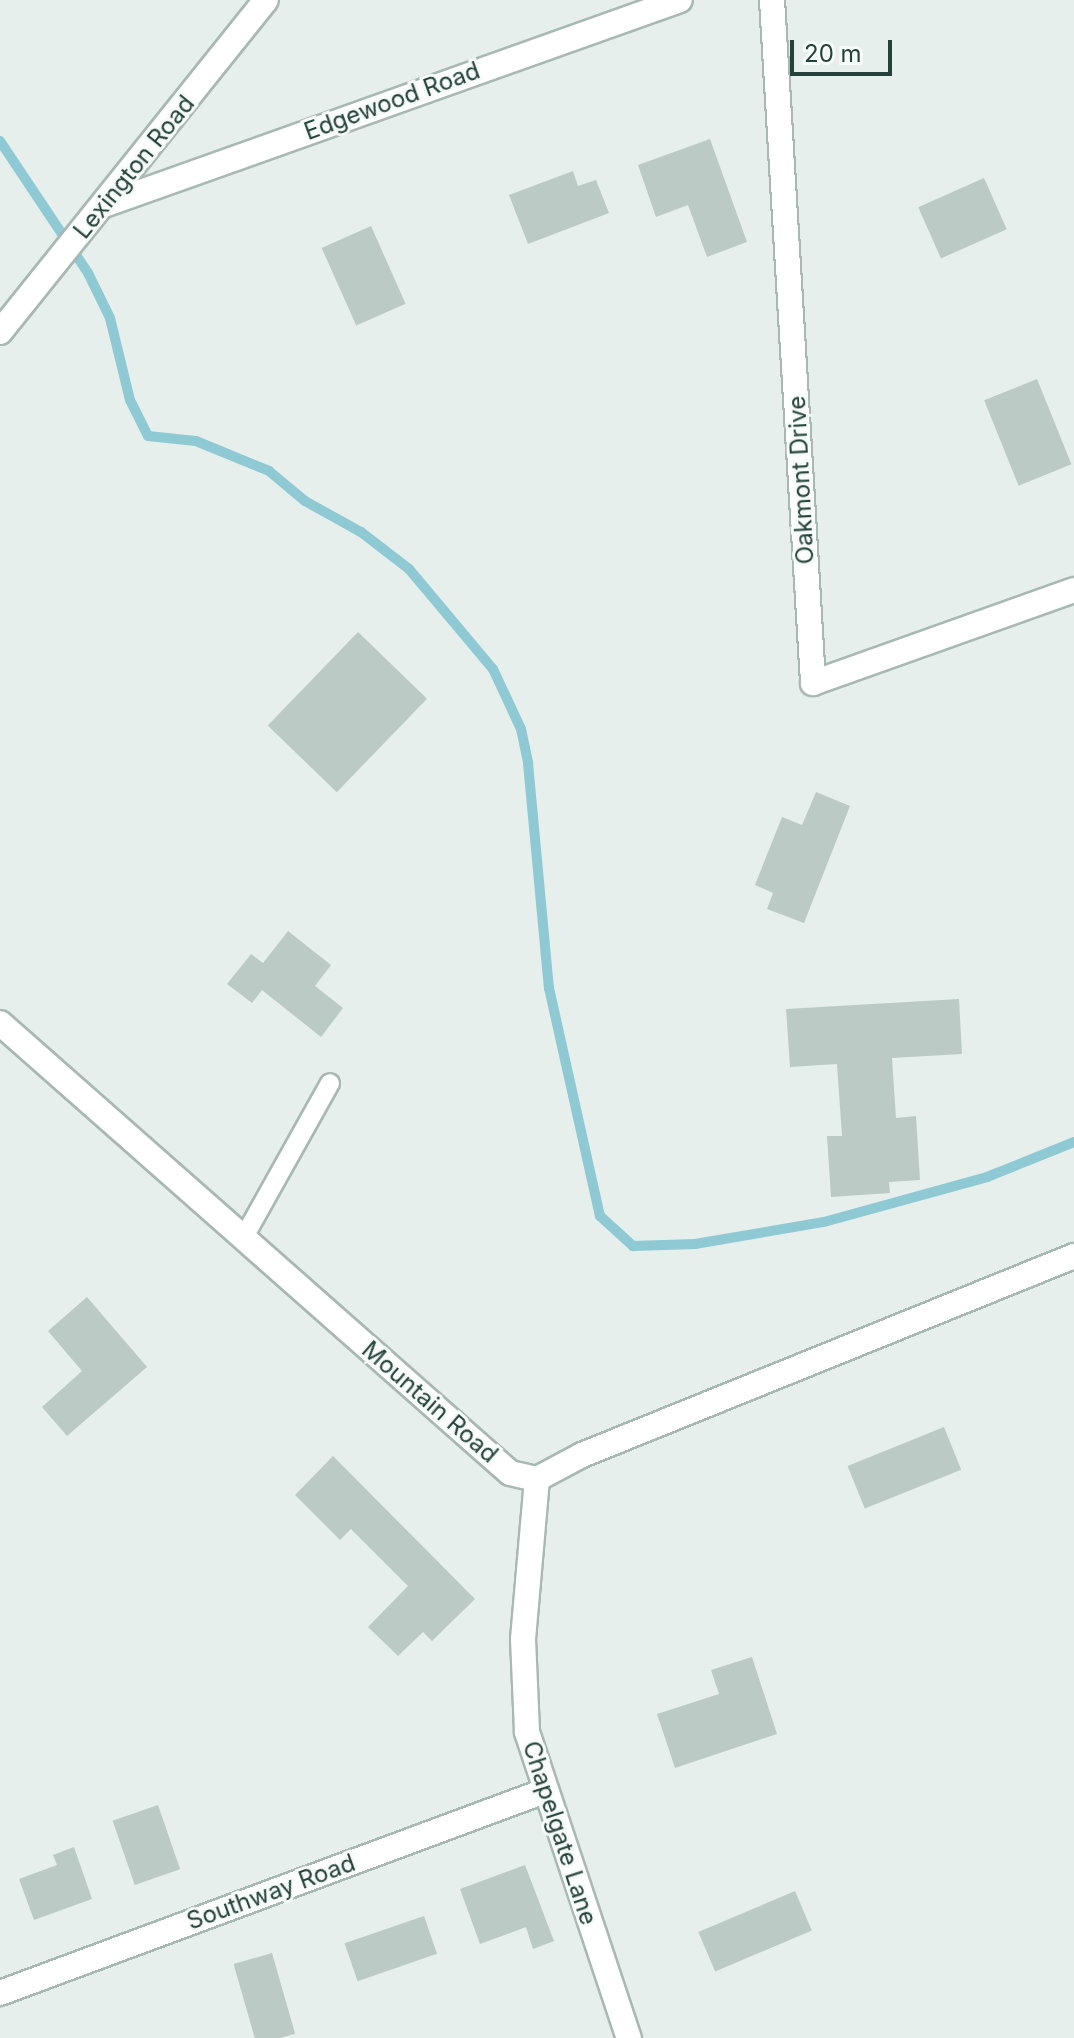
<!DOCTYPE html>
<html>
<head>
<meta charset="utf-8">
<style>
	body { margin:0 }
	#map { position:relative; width:1074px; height:2038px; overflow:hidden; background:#e6efeb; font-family:Inter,sans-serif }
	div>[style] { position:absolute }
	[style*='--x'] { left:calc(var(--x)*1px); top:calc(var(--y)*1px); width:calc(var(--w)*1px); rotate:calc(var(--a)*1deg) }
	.stream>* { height:10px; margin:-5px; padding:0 5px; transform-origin:5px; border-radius:5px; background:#8ec9d4 }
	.building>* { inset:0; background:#bbcac4; transform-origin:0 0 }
	.roads { filter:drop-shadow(2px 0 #a8b8b2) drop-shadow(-2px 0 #a8b8b2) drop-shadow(0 2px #a8b8b2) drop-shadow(0 -2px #a8b8b2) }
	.service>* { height:18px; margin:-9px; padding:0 9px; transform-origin:9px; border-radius:9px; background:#fff }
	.minor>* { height:24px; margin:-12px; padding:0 12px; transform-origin:12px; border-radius:12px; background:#fff }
	.secondary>* { height:24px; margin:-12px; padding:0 12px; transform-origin:12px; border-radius:12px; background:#fff }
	span { translate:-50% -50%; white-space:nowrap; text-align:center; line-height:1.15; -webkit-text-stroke:6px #f7fbf9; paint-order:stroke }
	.street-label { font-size:24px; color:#24423a }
	.scale { position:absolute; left:790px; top:40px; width:102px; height:36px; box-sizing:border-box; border:4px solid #24423a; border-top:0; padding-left:10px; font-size:24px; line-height:28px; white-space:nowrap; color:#24423a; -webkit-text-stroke:6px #f7fbf9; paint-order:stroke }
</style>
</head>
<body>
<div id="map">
	<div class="stream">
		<div style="--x:0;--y:141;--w:159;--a:56.3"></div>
		<div style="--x:88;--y:273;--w:50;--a:63.9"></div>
		<div style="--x:110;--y:318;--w:84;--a:76.3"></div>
		<div style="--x:130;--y:400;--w:40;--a:63.4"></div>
		<div style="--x:148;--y:436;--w:48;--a:5.9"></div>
		<div style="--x:196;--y:441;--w:79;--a:22.3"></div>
		<div style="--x:269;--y:471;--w:47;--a:39.8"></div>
		<div style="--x:305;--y:501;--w:64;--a:29"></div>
		<div style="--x:361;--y:532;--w:61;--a:37.6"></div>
		<div style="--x:409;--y:569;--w:131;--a:50"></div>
		<div style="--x:493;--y:669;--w:66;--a:65"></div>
		<div style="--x:521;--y:729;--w:35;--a:78"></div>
		<div style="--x:528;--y:763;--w:226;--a:84.7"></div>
		<div style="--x:549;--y:988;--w:234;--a:77.4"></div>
		<div style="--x:600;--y:1216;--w:45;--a:42.3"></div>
		<div style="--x:633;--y:1246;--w:62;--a:-1.8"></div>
		<div style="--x:695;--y:1244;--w:131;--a:-9.7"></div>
		<div style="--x:824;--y:1222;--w:169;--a:-15.4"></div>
		<div style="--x:987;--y:1177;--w:94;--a:-21.9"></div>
	</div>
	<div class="building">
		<div style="clip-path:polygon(710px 139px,747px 242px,707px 257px,688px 205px,656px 217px,638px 165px)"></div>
		<div style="clip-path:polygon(573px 171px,578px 186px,596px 180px,609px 213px,528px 244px,509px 195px)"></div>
		<div style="left:984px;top:178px;width:56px;height:72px;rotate:66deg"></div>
		<div style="left:371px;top:226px;width:85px;height:54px;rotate:66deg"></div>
		<div style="left:1037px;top:379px;width:92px;height:57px;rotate:68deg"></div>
		<div style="left:358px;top:632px;width:96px;height:130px;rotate:44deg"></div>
		<div style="clip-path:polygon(816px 792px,850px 806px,804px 923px,767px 909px,773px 893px,755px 885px,782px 817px,802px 825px)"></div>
		<div style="clip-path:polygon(288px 931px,331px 965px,315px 986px,343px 1008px,321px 1037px,262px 990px,252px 1003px,227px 984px,251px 954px,263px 963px)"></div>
		<div style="clip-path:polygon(959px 999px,962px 1054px,892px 1058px,896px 1118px,916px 1116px,920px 1180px,889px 1182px,890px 1193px,831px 1197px,827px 1136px,842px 1136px,837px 1064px,790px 1067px,786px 1009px)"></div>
		<div style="clip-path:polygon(87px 1297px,147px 1367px,67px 1436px,42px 1407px,82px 1371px,48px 1331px)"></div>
		<div style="left:944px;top:1427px;width:46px;height:104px;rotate:68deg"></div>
		<div style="clip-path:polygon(333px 1456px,475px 1599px,432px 1641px,423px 1632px,398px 1656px,368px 1627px,408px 1586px,351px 1529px,340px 1540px,295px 1495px)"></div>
		<div style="clip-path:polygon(752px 1657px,777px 1734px,675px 1768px,657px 1714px,719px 1694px,711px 1670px)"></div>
		<div style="left:158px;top:1805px;width:68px;height:48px;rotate:71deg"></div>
		<div style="clip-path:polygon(74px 1847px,92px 1899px,34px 1920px,19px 1879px,57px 1865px,53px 1855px)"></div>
		<div style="clip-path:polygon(525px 1865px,554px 1941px,533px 1949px,526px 1927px,480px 1944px,460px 1889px)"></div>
		<div style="left:795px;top:1891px;width:43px;height:105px;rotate:67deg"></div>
		<div style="left:424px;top:1916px;width:40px;height:84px;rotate:71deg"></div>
		<div style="left:272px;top:1953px;width:84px;height:40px;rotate:74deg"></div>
	</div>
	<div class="roads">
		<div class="service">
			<div style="--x:244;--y:1237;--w:176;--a:-60.8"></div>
		</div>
		<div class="minor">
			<div style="--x:772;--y:0;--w:684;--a:86.56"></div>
			<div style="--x:813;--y:683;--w:277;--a:-19.6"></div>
			<div style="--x:104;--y:205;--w:611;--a:-19.59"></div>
			<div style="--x:0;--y:1023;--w:680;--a:41.42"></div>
			<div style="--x:510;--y:1473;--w:28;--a:13"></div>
			<div style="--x:537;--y:1479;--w:51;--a:-28.1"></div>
			<div style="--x:582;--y:1455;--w:531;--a:-22.02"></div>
			<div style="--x:537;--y:1479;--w:161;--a:95"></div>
			<div style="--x:523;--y:1639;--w:93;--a:87.5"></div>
			<div style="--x:527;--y:1732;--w:323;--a:71.6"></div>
			<div style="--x:0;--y:1993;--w:578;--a:-20.35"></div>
		</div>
		<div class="secondary">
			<div style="--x:0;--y:332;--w:425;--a:-51.3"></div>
		</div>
	</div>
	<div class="street-label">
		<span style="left:392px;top:101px;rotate:-20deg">Edgewood Road</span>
		<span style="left:134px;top:167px;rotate:-51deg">Lexington Road</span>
		<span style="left:801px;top:480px;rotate:-93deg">Oakmont Drive</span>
		<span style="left:430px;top:1402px;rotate:41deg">Mountain Road</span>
		<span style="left:560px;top:1833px;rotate:72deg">Chapelgate Lane</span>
		<span style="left:271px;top:1892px;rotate:-20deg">Southway Road</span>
	</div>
	<div class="scale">20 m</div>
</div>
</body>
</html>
